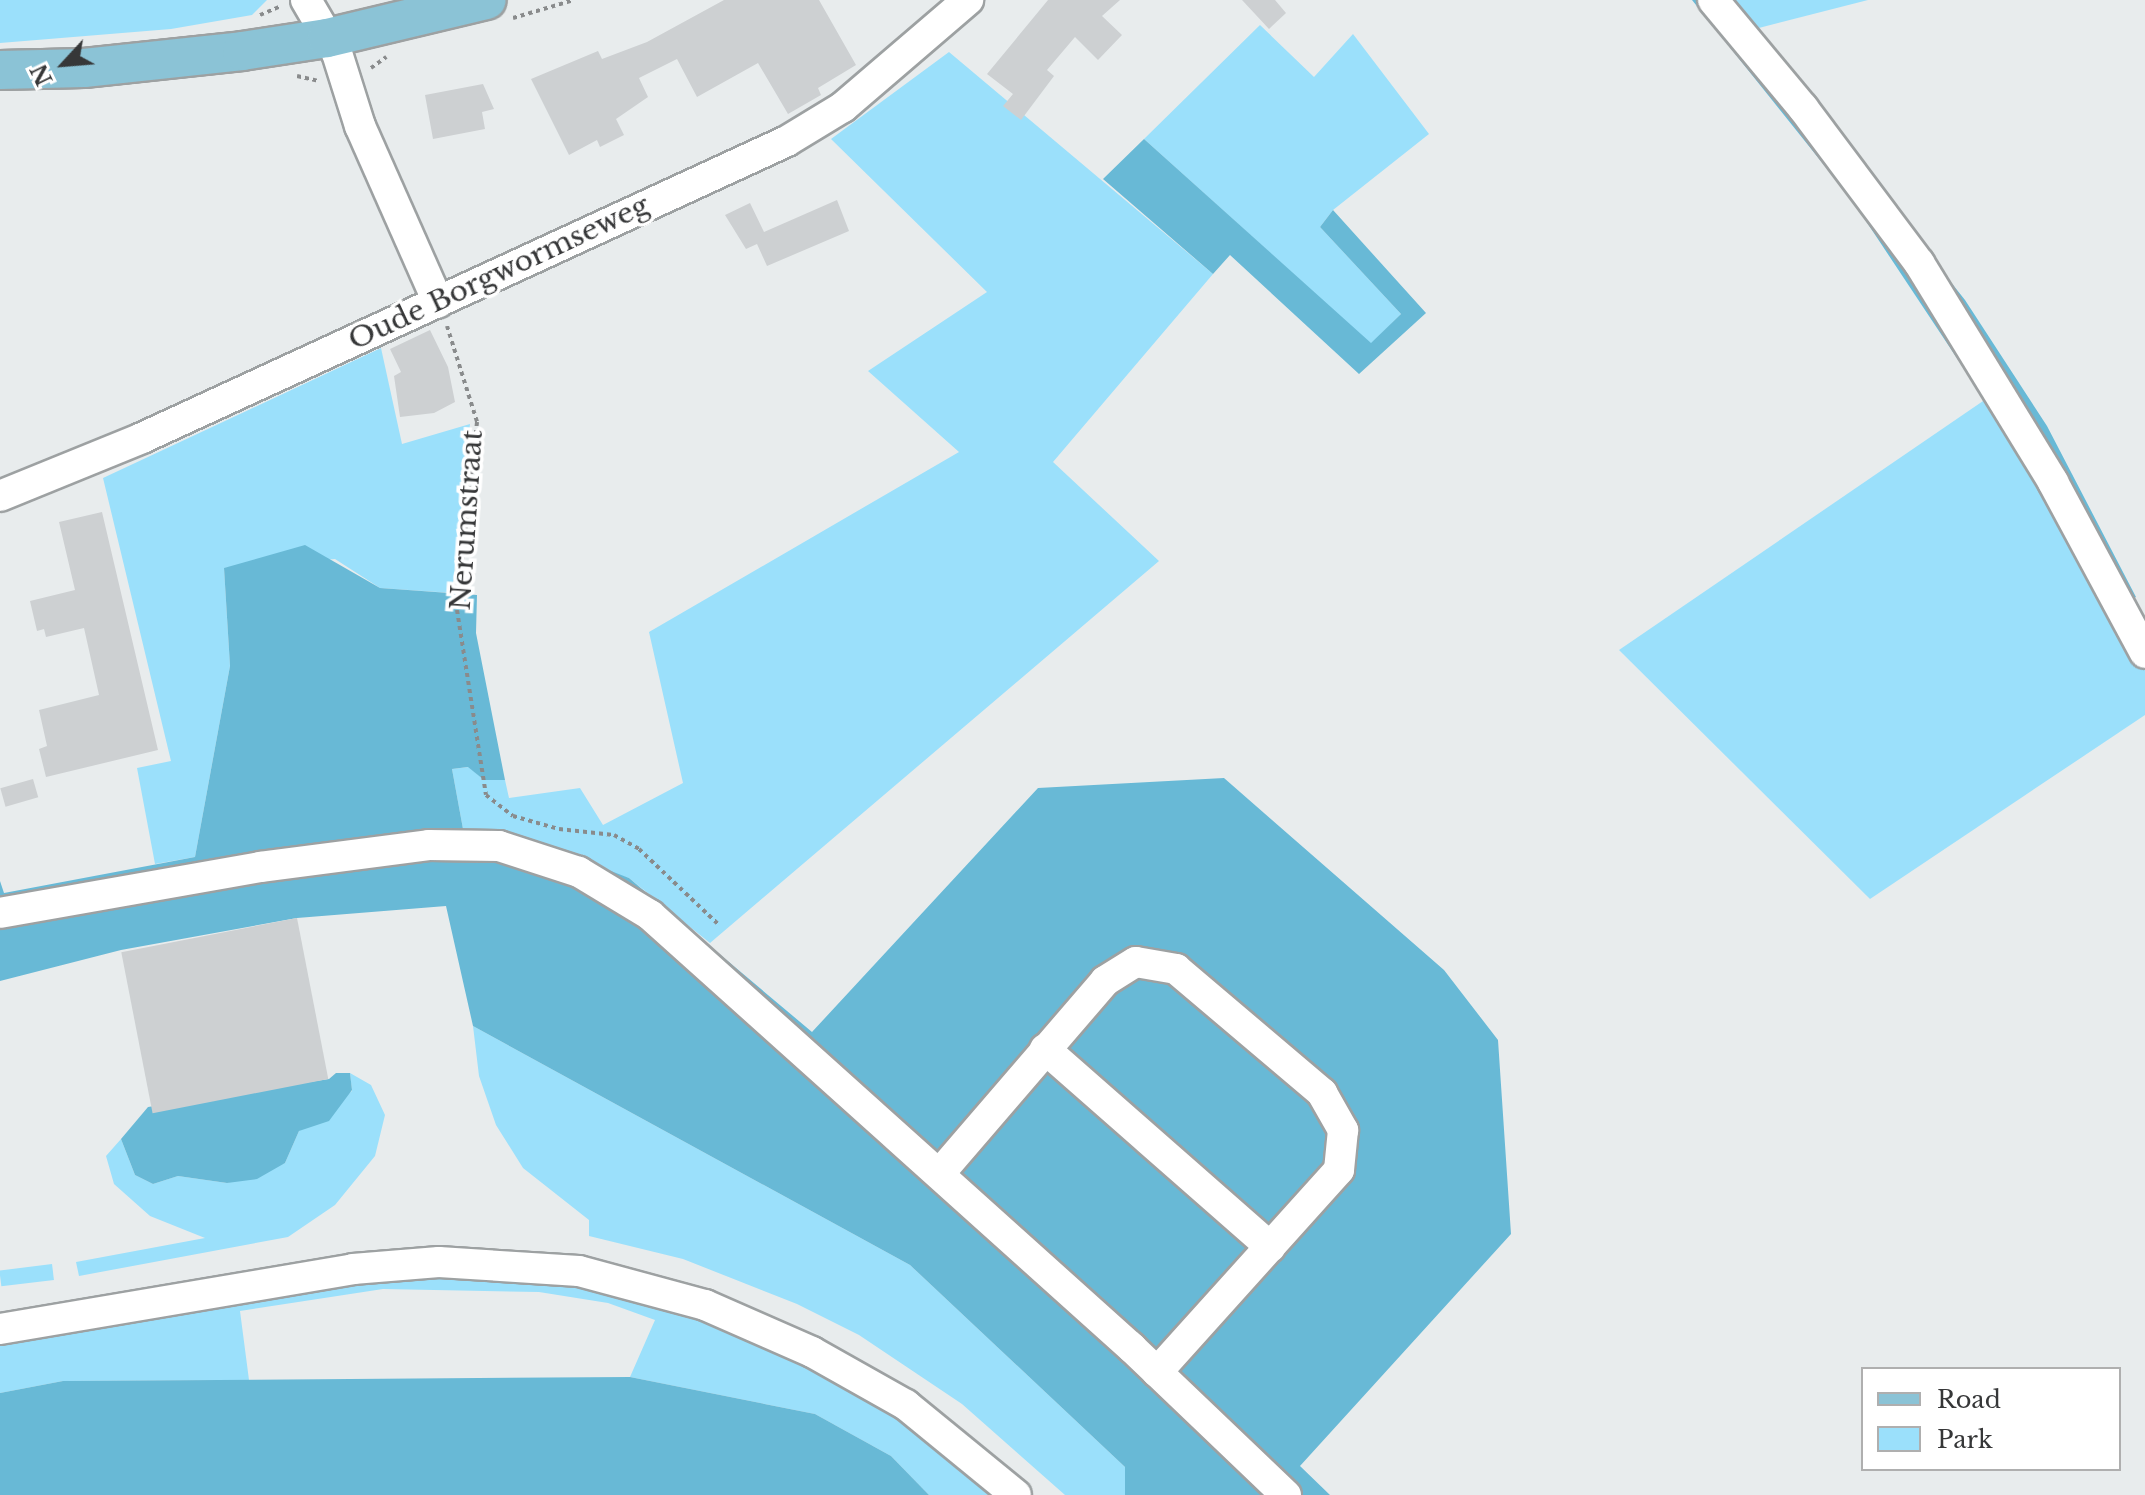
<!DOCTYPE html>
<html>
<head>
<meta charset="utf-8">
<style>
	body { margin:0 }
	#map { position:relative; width:2145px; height:1495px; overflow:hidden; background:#e8eced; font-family:"Libre Baskerville",serif }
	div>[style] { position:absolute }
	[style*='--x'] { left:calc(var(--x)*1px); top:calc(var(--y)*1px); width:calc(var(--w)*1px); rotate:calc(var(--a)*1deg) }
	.green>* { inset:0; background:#9be0fb; transform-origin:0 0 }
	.forest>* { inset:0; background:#68b9d6 }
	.building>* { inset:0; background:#cdd0d2; transform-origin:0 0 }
	.path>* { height:4px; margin-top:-2px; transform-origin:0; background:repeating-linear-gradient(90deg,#898b8c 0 4px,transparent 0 8px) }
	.roads { filter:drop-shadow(2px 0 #9da1a2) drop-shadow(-2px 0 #9da1a2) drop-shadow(0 2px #9da1a2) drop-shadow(0 -2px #9da1a2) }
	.minor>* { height:30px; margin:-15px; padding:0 15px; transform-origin:15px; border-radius:15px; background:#fff }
	.major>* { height:38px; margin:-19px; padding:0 19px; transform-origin:19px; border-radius:19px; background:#8bc3d6 }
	span { translate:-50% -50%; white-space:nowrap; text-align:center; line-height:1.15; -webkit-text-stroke:7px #fff; paint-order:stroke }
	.street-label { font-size:28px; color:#363738 }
	.legend { position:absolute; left:1861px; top:1367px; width:260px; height:104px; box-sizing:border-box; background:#fff; border:2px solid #afafaf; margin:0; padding:10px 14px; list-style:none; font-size:24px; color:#363738 }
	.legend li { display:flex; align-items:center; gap:16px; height:40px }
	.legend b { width:40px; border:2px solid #afafaf }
	.north { position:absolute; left:24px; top:24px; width:80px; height:80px; -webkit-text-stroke:6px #fff; paint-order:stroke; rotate:244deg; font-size:22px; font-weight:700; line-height:32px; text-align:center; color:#363738 }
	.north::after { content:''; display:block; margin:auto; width:28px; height:36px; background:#363738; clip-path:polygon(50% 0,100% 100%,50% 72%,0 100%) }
</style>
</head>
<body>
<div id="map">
	<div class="green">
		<div style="clip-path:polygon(0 0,267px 0,252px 15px,171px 29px,0 43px)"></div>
		<div style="clip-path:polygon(1724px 0,1868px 0,1751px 30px)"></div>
		<div style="clip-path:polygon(1260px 25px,1314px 77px,1353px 34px,1429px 134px,1333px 210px,1320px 227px,1401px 314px,1371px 344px,1144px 139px)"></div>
		<div style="clip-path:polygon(949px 52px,1213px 274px,1053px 462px,1159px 561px,710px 943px,629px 878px,463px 829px,452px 769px,469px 767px,484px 780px,505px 780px,509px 798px,580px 788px,603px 825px,683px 783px,649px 632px,959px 452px,868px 371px,987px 292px,831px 139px)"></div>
		<div style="clip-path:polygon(381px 348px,402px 444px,470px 424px,452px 593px,380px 588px,335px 559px,224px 568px,230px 666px,195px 857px,155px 864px,137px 768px,171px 761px,103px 478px)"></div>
		<div style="clip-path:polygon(1986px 399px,2145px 670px,2145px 715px,1870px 899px,1619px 650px)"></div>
		<div style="clip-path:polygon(473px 1026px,910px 1265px,1125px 1467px,1125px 1495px,1065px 1495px,962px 1404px,859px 1335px,797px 1304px,683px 1259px,589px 1236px,589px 1220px,523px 1168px,496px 1125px,479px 1076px)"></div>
		<div style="clip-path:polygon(350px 1073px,371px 1085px,385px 1115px,375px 1156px,335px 1205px,288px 1237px,79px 1276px,76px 1262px,205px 1238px,150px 1216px,114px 1184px,106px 1156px,121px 1139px,135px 1175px,153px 1184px,178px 1176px,227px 1183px,285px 1163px,299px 1131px,352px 1091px)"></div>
		<div style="left:52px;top:1264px;width:16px;height:53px;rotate:83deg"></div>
		<div style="clip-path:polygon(454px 1274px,610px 1289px,738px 1335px,807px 1366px,912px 1427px,991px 1495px,929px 1495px,891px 1456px,815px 1414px,630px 1377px,655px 1320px,608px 1303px,539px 1292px,383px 1289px,240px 1311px,249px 1380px,63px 1381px,0 1393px,0 1339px,273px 1291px)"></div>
	</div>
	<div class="forest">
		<div style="clip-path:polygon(1692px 0,1724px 0,1751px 30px,1965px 300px,2047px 426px,2136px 597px,2120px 604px,1852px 200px)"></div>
		<div style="clip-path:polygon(1144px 139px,1371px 343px,1401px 314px,1320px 227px,1333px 210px,1426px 313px,1359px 374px,1230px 255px,1213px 274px,1103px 179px)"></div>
		<div style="clip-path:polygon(305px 545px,380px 588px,477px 595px,476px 633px,505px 780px,484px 780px,468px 767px,452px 769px,463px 829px,541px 844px,629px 878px,812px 1032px,1038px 788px,1224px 778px,1444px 970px,1498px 1040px,1511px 1234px,1300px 1466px,1330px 1495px,1125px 1495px,1125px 1467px,910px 1265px,473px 1026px,446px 906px,297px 918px,121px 950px,0 981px,0 881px,4px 893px,195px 857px,230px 666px,224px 568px)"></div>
		<div style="clip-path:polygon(336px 1073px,350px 1073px,352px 1090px,329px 1121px,299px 1131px,285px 1163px,257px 1179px,227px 1183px,178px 1176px,153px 1184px,135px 1175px,121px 1139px,148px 1107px,329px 1079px)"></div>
		<div style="clip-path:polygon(630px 1377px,815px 1414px,891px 1456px,929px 1495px,0 1495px,0 1393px,63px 1381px)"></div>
	</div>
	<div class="building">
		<div style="clip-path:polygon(724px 0,819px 0,856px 65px,818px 88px,821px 95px,788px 114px,758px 63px,697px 97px,677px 59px,639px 78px,648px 97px,616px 119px,624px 135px,600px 147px,597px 140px,569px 155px,531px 79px,598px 51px,602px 59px,647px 42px)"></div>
		<div style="clip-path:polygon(1048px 0,1120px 0,1102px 16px,1122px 35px,1098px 60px,1075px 37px,1047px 70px,1054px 76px,1021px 120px,1003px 106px,1013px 94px,987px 74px)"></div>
		<div style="clip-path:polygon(1242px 0,1275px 0,1286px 13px,1269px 29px)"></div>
		<div style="clip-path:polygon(483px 84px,494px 109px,482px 112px,485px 129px,433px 139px,425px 95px)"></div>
		<div style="clip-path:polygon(837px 200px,849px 231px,767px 266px,757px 244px,746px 249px,725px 215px,750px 203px,764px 232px)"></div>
		<div style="clip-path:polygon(430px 330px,448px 367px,455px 402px,434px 413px,400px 417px,394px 376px,401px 372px,390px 349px)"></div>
		<div style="clip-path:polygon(102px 512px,158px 750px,46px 777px,39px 749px,47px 746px,39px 710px,99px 695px,84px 628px,46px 637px,44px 629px,37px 631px,30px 601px,75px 590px,59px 522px)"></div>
		<div style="left:33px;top:779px;width:19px;height:34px;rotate:74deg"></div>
		<div style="left:297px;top:918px;width:164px;height:179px;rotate:79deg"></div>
	</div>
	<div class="path">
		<div style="--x:260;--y:15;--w:23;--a:-23"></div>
		<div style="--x:513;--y:18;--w:64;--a:-16.4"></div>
		<div style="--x:371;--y:68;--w:19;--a:-36"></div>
		<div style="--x:297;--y:76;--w:23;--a:13"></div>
		<div style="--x:447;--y:326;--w:101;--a:72.6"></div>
		<div style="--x:477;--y:422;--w:189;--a:96.1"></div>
		<div style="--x:457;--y:610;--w:187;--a:81.1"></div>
		<div style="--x:486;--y:795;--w:34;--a:38"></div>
		<div style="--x:513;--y:816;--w:48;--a:15.8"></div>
		<div style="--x:559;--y:829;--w:55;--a:6.2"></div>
		<div style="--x:614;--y:835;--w:29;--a:29"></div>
		<div style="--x:639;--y:849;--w:110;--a:43.5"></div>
	</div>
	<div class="roads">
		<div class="minor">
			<div style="--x:306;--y:0;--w:61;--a:59.7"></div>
			<div style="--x:337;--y:53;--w:77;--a:72.5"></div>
			<div style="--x:360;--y:126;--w:193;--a:66.1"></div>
			<div style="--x:1713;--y:0;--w:141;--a:50.2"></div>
			<div style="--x:1803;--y:108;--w:194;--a:53.2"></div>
			<div style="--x:1919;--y:263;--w:257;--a:58.5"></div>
			<div style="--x:2053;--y:482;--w:194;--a:61.7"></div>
			<div style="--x:0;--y:496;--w:153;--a:-22.2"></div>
			<div style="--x:142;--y:438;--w:710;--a:-24.72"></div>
			<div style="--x:787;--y:141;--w:66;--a:-31.3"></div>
			<div style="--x:843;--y:107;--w:165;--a:-40.6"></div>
			<div style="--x:0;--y:913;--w:264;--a:-10"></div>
			<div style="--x:260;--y:867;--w:170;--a:-7.4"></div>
			<div style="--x:429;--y:845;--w:70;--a:0.8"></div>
			<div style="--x:499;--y:846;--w:84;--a:18"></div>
			<div style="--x:579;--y:872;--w:83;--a:31.2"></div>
			<div style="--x:650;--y:915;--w:648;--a:41.93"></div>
			<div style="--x:1132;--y:1348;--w:213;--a:43.7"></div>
			<div style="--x:1045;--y:1049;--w:300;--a:41.3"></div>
			<div style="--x:940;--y:1173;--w:253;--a:-49.3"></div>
			<div style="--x:1105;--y:981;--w:36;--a:-32"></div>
			<div style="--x:1136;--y:962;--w:41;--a:9.9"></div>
			<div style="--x:1176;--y:969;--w:192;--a:40.3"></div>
			<div style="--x:1322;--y:1093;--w:43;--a:60.4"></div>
			<div style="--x:1343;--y:1130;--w:40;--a:95.7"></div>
			<div style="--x:1339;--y:1170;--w:272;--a:132"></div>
			<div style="--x:0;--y:1329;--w:358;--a:-9.6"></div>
			<div style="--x:353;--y:1269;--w:86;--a:-4.7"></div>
			<div style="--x:439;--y:1262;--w:140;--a:3.7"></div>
			<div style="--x:579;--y:1271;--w:131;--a:15.1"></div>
			<div style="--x:705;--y:1305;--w:117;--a:23.7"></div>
			<div style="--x:812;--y:1352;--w:108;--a:29.4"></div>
			<div style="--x:906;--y:1405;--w:142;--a:39.3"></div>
		</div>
		<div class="major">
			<div style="--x:0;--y:70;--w:84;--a:-1.4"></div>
			<div style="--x:84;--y:68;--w:159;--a:-6.1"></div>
			<div style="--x:242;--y:51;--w:86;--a:-8.7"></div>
			<div style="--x:327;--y:38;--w:164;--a:-13.4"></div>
		</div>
	</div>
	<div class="street-label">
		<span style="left:499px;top:273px;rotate:-25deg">Oude Borgwormseweg</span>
		<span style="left:467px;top:520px;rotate:-86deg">Nerumstraat</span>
	</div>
	<ul class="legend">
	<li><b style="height:10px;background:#8bc3d6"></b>Road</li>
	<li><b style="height:22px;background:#9be0fb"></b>Park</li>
	</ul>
	<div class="north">N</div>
</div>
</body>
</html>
